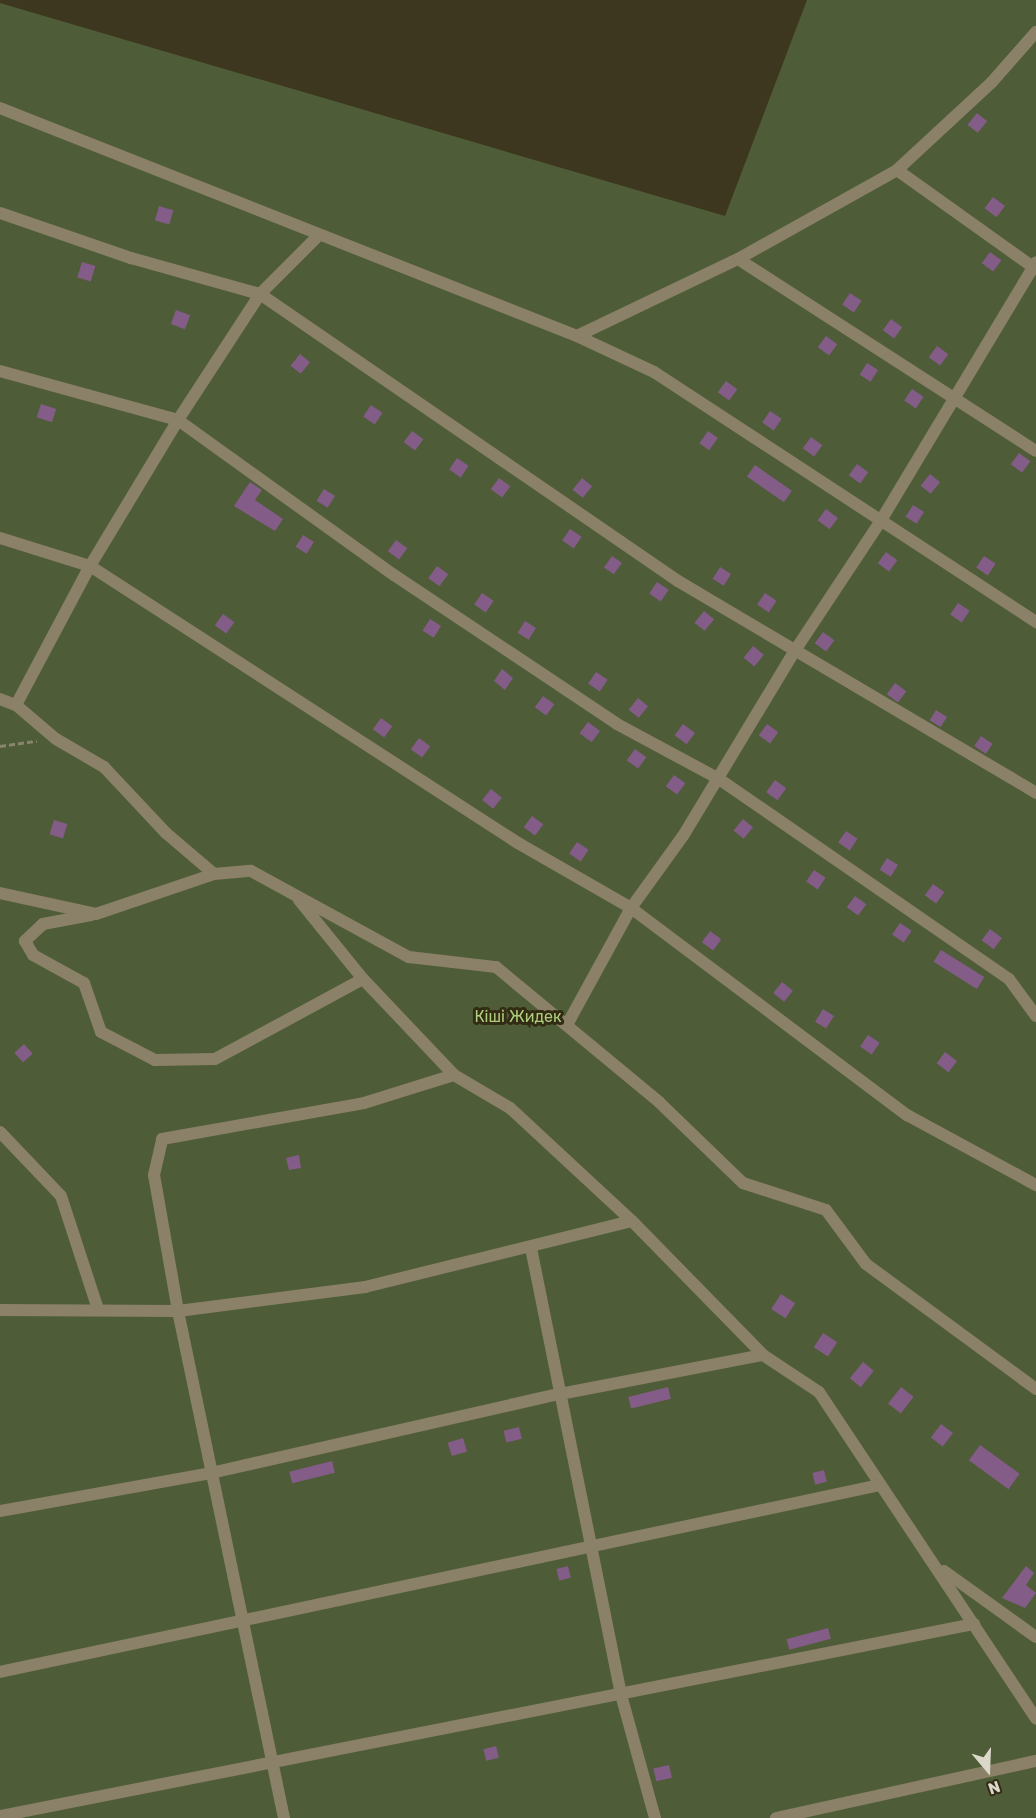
<!DOCTYPE html>
<html>
<head>
<meta charset="utf-8">
<style>
	body { margin:0 }
	#map { position:relative; width:1036px; height:1818px; overflow:hidden; background:#3e371f; font-family:Rubik,sans-serif }
	div>[style] { position:absolute }
	[style*='--x'] { left:calc(var(--x)*1px); top:calc(var(--y)*1px); width:calc(var(--w)*1px); rotate:calc(var(--a)*1deg) }
	.green>* { inset:0; background:#4e5d37 }
	.building>* { inset:0; background:#835c88; transform-origin:0 0 }
	.path>* { height:3px; margin-top:-1.5px; transform-origin:0; background:repeating-linear-gradient(90deg,#898471 0 6px,transparent 0 9px) }
	.minor>* { height:12px; margin:-6px; padding:0 6px; transform-origin:6px; border-radius:6px; background:#8b8068 }
	span { translate:-50% -50%; white-space:nowrap; text-align:center; line-height:1.15; -webkit-text-stroke:6px #332c15; paint-order:stroke }
	.park-label { font-size:16px; color:#adcd7d }
	.north { position:absolute; left:958px; top:1740px; width:60px; height:60px; -webkit-text-stroke:4px #332c15; paint-order:stroke; rotate:161deg; font-size:16px; font-weight:700; line-height:24px; text-align:center; color:#dbd7c9 }
	.north::after { content:''; display:block; margin:auto; width:21px; height:27px; background:#dbd7c9; clip-path:polygon(50% 0,100% 100%,50% 72%,0 100%) }
</style>
</head>
<body>
<div id="map">
	<div class="green">
		<div style="clip-path:polygon(807px 0,1036px 0,1036px 1818px,0 1818px,0 3px,725px 216px)"></div>
	</div>
	<div class="building">
		<div style="left:977px;top:113px;width:13px;height:15px;rotate:39deg"></div>
		<div style="left:993px;top:197px;width:15px;height:14px;rotate:37deg"></div>
		<div style="left:159px;top:206px;width:15px;height:15px;rotate:16deg"></div>
		<div style="left:990px;top:252px;width:14px;height:14px;rotate:36deg"></div>
		<div style="left:82px;top:262px;width:14px;height:16px;rotate:17deg"></div>
		<div style="left:850px;top:293px;width:14px;height:14px;rotate:34deg"></div>
		<div style="left:176px;top:310px;width:15px;height:15px;rotate:20deg"></div>
		<div style="left:891px;top:319px;width:14px;height:14px;rotate:36deg"></div>
		<div style="left:826px;top:336px;width:14px;height:14px;rotate:36deg"></div>
		<div style="left:937px;top:346px;width:14px;height:14px;rotate:36deg"></div>
		<div style="left:300px;top:354px;width:13px;height:15px;rotate:39deg"></div>
		<div style="left:867px;top:363px;width:13px;height:14px;rotate:32deg"></div>
		<div style="left:726px;top:381px;width:14px;height:14px;rotate:36deg"></div>
		<div style="left:912px;top:389px;width:14px;height:14px;rotate:34deg"></div>
		<div style="left:41px;top:404px;width:16px;height:14px;rotate:18deg"></div>
		<div style="left:371px;top:405px;width:14px;height:14px;rotate:34deg"></div>
		<div style="left:770px;top:411px;width:14px;height:14px;rotate:34deg"></div>
		<div style="left:412px;top:431px;width:14px;height:14px;rotate:36deg"></div>
		<div style="left:708px;top:431px;width:12px;height:15px;rotate:35deg"></div>
		<div style="left:811px;top:437px;width:14px;height:14px;rotate:36deg"></div>
		<div style="left:1019px;top:453px;width:14px;height:14px;rotate:36deg"></div>
		<div style="left:457px;top:458px;width:14px;height:14px;rotate:34deg"></div>
		<div style="left:857px;top:464px;width:14px;height:14px;rotate:36deg"></div>
		<div style="left:755px;top:465px;width:45px;height:14px;rotate:35deg"></div>
		<div style="left:930px;top:474px;width:13px;height:15px;rotate:39deg"></div>
		<div style="left:499px;top:478px;width:14px;height:14px;rotate:36deg"></div>
		<div style="left:582px;top:478px;width:13px;height:15px;rotate:39deg"></div>
		<div style="clip-path:polygon(250px 482px,262px 490px,255px 500px,283px 519px,275px 531px,234px 506px)"></div>
		<div style="left:324px;top:489px;width:13px;height:14px;rotate:32deg"></div>
		<div style="left:913px;top:505px;width:13px;height:14px;rotate:32deg"></div>
		<div style="left:826px;top:509px;width:15px;height:14px;rotate:37deg"></div>
		<div style="left:570px;top:529px;width:14px;height:14px;rotate:34deg"></div>
		<div style="left:303px;top:535px;width:13px;height:14px;rotate:32deg"></div>
		<div style="left:396px;top:540px;width:14px;height:14px;rotate:36deg"></div>
		<div style="left:886px;top:552px;width:14px;height:14px;rotate:36deg"></div>
		<div style="left:612px;top:556px;width:12px;height:14px;rotate:35deg"></div>
		<div style="left:984px;top:556px;width:14px;height:14px;rotate:34deg"></div>
		<div style="left:437px;top:566px;width:14px;height:15px;rotate:36deg"></div>
		<div style="left:720px;top:567px;width:13px;height:14px;rotate:32deg"></div>
		<div style="left:657px;top:582px;width:14px;height:14px;rotate:34deg"></div>
		<div style="left:482px;top:593px;width:14px;height:14px;rotate:34deg"></div>
		<div style="left:765px;top:593px;width:14px;height:14px;rotate:34deg"></div>
		<div style="left:958px;top:603px;width:14px;height:14px;rotate:34deg"></div>
		<div style="left:704px;top:611px;width:13px;height:15px;rotate:39deg"></div>
		<div style="left:223px;top:614px;width:14px;height:14px;rotate:36deg"></div>
		<div style="left:430px;top:619px;width:13px;height:14px;rotate:32deg"></div>
		<div style="left:525px;top:621px;width:13px;height:14px;rotate:32deg"></div>
		<div style="left:823px;top:632px;width:14px;height:14px;rotate:36deg"></div>
		<div style="left:753px;top:646px;width:14px;height:15px;rotate:39deg"></div>
		<div style="clip-path:polygon(502px 669px,513px 678px,505px 690px,494px 681px)"></div>
		<div style="left:596px;top:672px;width:14px;height:14px;rotate:34deg"></div>
		<div style="left:895px;top:683px;width:14px;height:14px;rotate:36deg"></div>
		<div style="left:543px;top:696px;width:14px;height:14px;rotate:36deg"></div>
		<div style="left:638px;top:698px;width:13px;height:15px;rotate:39deg"></div>
		<div style="left:936px;top:710px;width:13px;height:12px;rotate:32deg"></div>
		<div style="left:381px;top:718px;width:14px;height:14px;rotate:36deg"></div>
		<div style="left:588px;top:722px;width:15px;height:14px;rotate:37deg"></div>
		<div style="left:683px;top:724px;width:15px;height:14px;rotate:37deg"></div>
		<div style="left:767px;top:724px;width:14px;height:14px;rotate:36deg"></div>
		<div style="left:981px;top:736px;width:14px;height:12px;rotate:34deg"></div>
		<div style="left:419px;top:738px;width:14px;height:14px;rotate:36deg"></div>
		<div style="left:635px;top:749px;width:14px;height:14px;rotate:36deg"></div>
		<div style="left:674px;top:775px;width:14px;height:14px;rotate:36deg"></div>
		<div style="left:775px;top:780px;width:14px;height:15px;rotate:36deg"></div>
		<div style="left:491px;top:789px;width:14px;height:14px;rotate:39deg"></div>
		<div style="left:532px;top:816px;width:14px;height:14px;rotate:36deg"></div>
		<div style="left:743px;top:819px;width:13px;height:15px;rotate:39deg"></div>
		<div style="left:54px;top:820px;width:14px;height:15px;rotate:17deg"></div>
		<div style="left:846px;top:831px;width:14px;height:14px;rotate:34deg"></div>
		<div style="left:577px;top:842px;width:14px;height:14px;rotate:34deg"></div>
		<div style="left:887px;top:858px;width:13px;height:14px;rotate:32deg"></div>
		<div style="left:814px;top:870px;width:14px;height:14px;rotate:34deg"></div>
		<div style="left:933px;top:884px;width:14px;height:14px;rotate:36deg"></div>
		<div style="left:855px;top:896px;width:14px;height:14px;rotate:36deg"></div>
		<div style="left:900px;top:923px;width:14px;height:14px;rotate:34deg"></div>
		<div style="left:990px;top:929px;width:15px;height:14px;rotate:37deg"></div>
		<div style="left:710px;top:931px;width:14px;height:14px;rotate:36deg"></div>
		<div style="left:941px;top:950px;width:51px;height:14px;rotate:32deg"></div>
		<div style="left:782px;top:982px;width:14px;height:14px;rotate:39deg"></div>
		<div style="left:823px;top:1009px;width:13px;height:15px;rotate:32deg"></div>
		<div style="left:868px;top:1035px;width:14px;height:14px;rotate:34deg"></div>
		<div style="left:24px;top:1044px;width:13px;height:13px;rotate:48deg"></div>
		<div style="left:945px;top:1052px;width:15px;height:14px;rotate:37deg"></div>
		<div style="clip-path:polygon(299px 1155px,301px 1168px,289px 1170px,286px 1158px)"></div>
		<div style="left:781px;top:1294px;width:17px;height:18px;rotate:33deg"></div>
		<div style="left:823px;top:1333px;width:17px;height:17px;rotate:33deg"></div>
		<div style="left:863px;top:1362px;width:14px;height:21px;rotate:39deg"></div>
		<div style="left:668px;top:1387px;width:12px;height:41px;rotate:76deg"></div>
		<div style="left:901px;top:1387px;width:16px;height:21px;rotate:38deg"></div>
		<div style="left:941px;top:1424px;width:15px;height:17px;rotate:37deg"></div>
		<div style="left:519px;top:1427px;width:12px;height:16px;rotate:76deg"></div>
		<div style="left:463px;top:1438px;width:14px;height:16px;rotate:73deg"></div>
		<div style="left:980px;top:1445px;width:49px;height:19px;rotate:36deg"></div>
		<div style="left:332px;top:1461px;width:12px;height:44px;rotate:76deg"></div>
		<div style="left:824px;top:1470px;width:12px;height:12px;rotate:76deg"></div>
		<div style="left:568px;top:1566px;width:12px;height:12px;rotate:76deg"></div>
		<div style="clip-path:polygon(1026px 1566px,1034px 1573px,1026px 1585px,1036px 1593px,1025px 1608px,1002px 1598px)"></div>
		<div style="left:828px;top:1628px;width:11px;height:43px;rotate:75deg"></div>
		<div style="left:496px;top:1746px;width:12px;height:13px;rotate:76deg"></div>
		<div style="left:669px;top:1765px;width:13px;height:16px;rotate:77deg"></div>
	</div>
	<div class="path">
		<div style="--x:0;--y:746;--w:37;--a:-8"></div>
	</div>
	<div class="minor">
		<div style="--x:0;--y:108;--w:620;--a:21.56"></div>
		<div style="--x:577;--y:336;--w:85;--a:25.1"></div>
		<div style="--x:654;--y:372;--w:457;--a:33.2"></div>
		<div style="--x:897;--y:170;--w:171;--a:35.5"></div>
		<div style="--x:0;--y:213;--w:139;--a:19"></div>
		<div style="--x:131;--y:258;--w:134;--a:15.6"></div>
		<div style="--x:260;--y:294;--w:507;--a:34.47"></div>
		<div style="--x:678;--y:581;--w:416;--a:30.6"></div>
		<div style="--x:738;--y:259;--w:354;--a:32.8"></div>
		<div style="--x:577;--y:336;--w:178;--a:-25.6"></div>
		<div style="--x:738;--y:259;--w:182;--a:-29.2"></div>
		<div style="--x:897;--y:170;--w:129;--a:-42.8"></div>
		<div style="--x:992;--y:82;--w:67;--a:-48.7"></div>
		<div style="--x:0;--y:371;--w:185;--a:15.4"></div>
		<div style="--x:178;--y:420;--w:266;--a:35.7"></div>
		<div style="--x:394;--y:575;--w:268;--a:33.7"></div>
		<div style="--x:617;--y:724;--w:116;--a:28.3"></div>
		<div style="--x:719;--y:779;--w:352;--a:34.6"></div>
		<div style="--x:1009;--y:979;--w:46;--a:53.9"></div>
		<div style="--x:0;--y:538;--w:94;--a:17.3"></div>
		<div style="--x:90;--y:566;--w:510;--a:32.91"></div>
		<div style="--x:518;--y:843;--w:130;--a:29.9"></div>
		<div style="--x:631;--y:908;--w:345;--a:36.9"></div>
		<div style="--x:907;--y:1115;--w:147;--a:28.5"></div>
		<div style="--x:0;--y:699;--w:17;--a:21"></div>
		<div style="--x:16;--y:705;--w:52;--a:40.4"></div>
		<div style="--x:56;--y:739;--w:56;--a:30.3"></div>
		<div style="--x:104;--y:767;--w:91;--a:46.8"></div>
		<div style="--x:166;--y:833;--w:63;--a:40.5"></div>
		<div style="--x:16;--y:705;--w:157;--a:-62"></div>
		<div style="--x:90;--y:566;--w:170;--a:-58.9"></div>
		<div style="--x:178;--y:420;--w:150;--a:-56.9"></div>
		<div style="--x:260;--y:294;--w:83;--a:-45"></div>
		<div style="--x:0;--y:893;--w:98;--a:12.3"></div>
		<div style="--x:96;--y:914;--w:125;--a:-18.7"></div>
		<div style="--x:214;--y:874;--w:37;--a:-5"></div>
		<div style="--x:251;--y:871;--w:180;--a:28.6"></div>
		<div style="--x:409;--y:957;--w:88;--a:6.6"></div>
		<div style="--x:496;--y:967;--w:212;--a:39.6"></div>
		<div style="--x:659;--y:1102;--w:117;--a:44"></div>
		<div style="--x:743;--y:1183;--w:87;--a:18"></div>
		<div style="--x:826;--y:1210;--w:67;--a:53.5"></div>
		<div style="--x:866;--y:1264;--w:211;--a:36.3"></div>
		<div style="--x:299;--y:900;--w:102;--a:51"></div>
		<div style="--x:363;--y:979;--w:132;--a:46.5"></div>
		<div style="--x:454;--y:1075;--w:65;--a:30.5"></div>
		<div style="--x:510;--y:1108;--w:166;--a:42.8"></div>
		<div style="--x:632;--y:1221;--w:187;--a:45.6"></div>
		<div style="--x:763;--y:1355;--w:67;--a:33.5"></div>
		<div style="--x:819;--y:1392;--w:392;--a:56.4"></div>
		<div style="--x:91;--y:915;--w:49;--a:169.4"></div>
		<div style="--x:43;--y:924;--w:25;--a:137"></div>
		<div style="--x:25;--y:941;--w:16;--a:60"></div>
		<div style="--x:33;--y:955;--w:58;--a:28.8"></div>
		<div style="--x:84;--y:983;--w:52;--a:70.9"></div>
		<div style="--x:101;--y:1032;--w:61;--a:27.4"></div>
		<div style="--x:155;--y:1060;--w:60;--a:-1"></div>
		<div style="--x:215;--y:1059;--w:168;--a:-28.4"></div>
		<div style="--x:568;--y:1023;--w:131;--a:-61.3"></div>
		<div style="--x:631;--y:908;--w:89;--a:-54.2"></div>
		<div style="--x:683;--y:836;--w:215;--a:-58.9"></div>
		<div style="--x:794;--y:652;--w:156;--a:-56.5"></div>
		<div style="--x:880;--y:522;--w:303;--a:-59"></div>
		<div style="--x:0;--y:1132;--w:88;--a:46.4"></div>
		<div style="--x:61;--y:1196;--w:119;--a:71.9"></div>
		<div style="--x:531;--y:1248;--w:452;--a:78.6"></div>
		<div style="--x:620;--y:1691;--w:132;--a:74.6"></div>
		<div style="--x:0;--y:1310;--w:178;--a:0.3"></div>
		<div style="--x:178;--y:1311;--w:189;--a:-7.3"></div>
		<div style="--x:365;--y:1287;--w:275;--a:-13.9"></div>
		<div style="--x:0;--y:1511;--w:214;--a:-10.2"></div>
		<div style="--x:211;--y:1473;--w:358;--a:-12.8"></div>
		<div style="--x:560;--y:1394;--w:207;--a:-10.9"></div>
		<div style="--x:944;--y:1571;--w:113;--a:35.7"></div>
		<div style="--x:0;--y:1672;--w:900;--a:-12"></div>
		<div style="--x:0;--y:1816;--w:993;--a:-11.15"></div>
		<div style="--x:284;--y:1818;--w:518;--a:-101.81"></div>
		<div style="--x:178;--y:1311;--w:138;--a:-100"></div>
		<div style="--x:154;--y:1175;--w:37;--a:-77"></div>
		<div style="--x:162;--y:1139;--w:205;--a:-10.1"></div>
		<div style="--x:364;--y:1103;--w:94;--a:-17.3"></div>
		<div style="--x:776;--y:1818;--w:266;--a:-12.4"></div>
	</div>
	<div class="park-label">
		<span style="left:518px;top:1017px">Кіші Жидек</span>
	</div>
	<div class="north">N</div>
</div>
</body>
</html>
